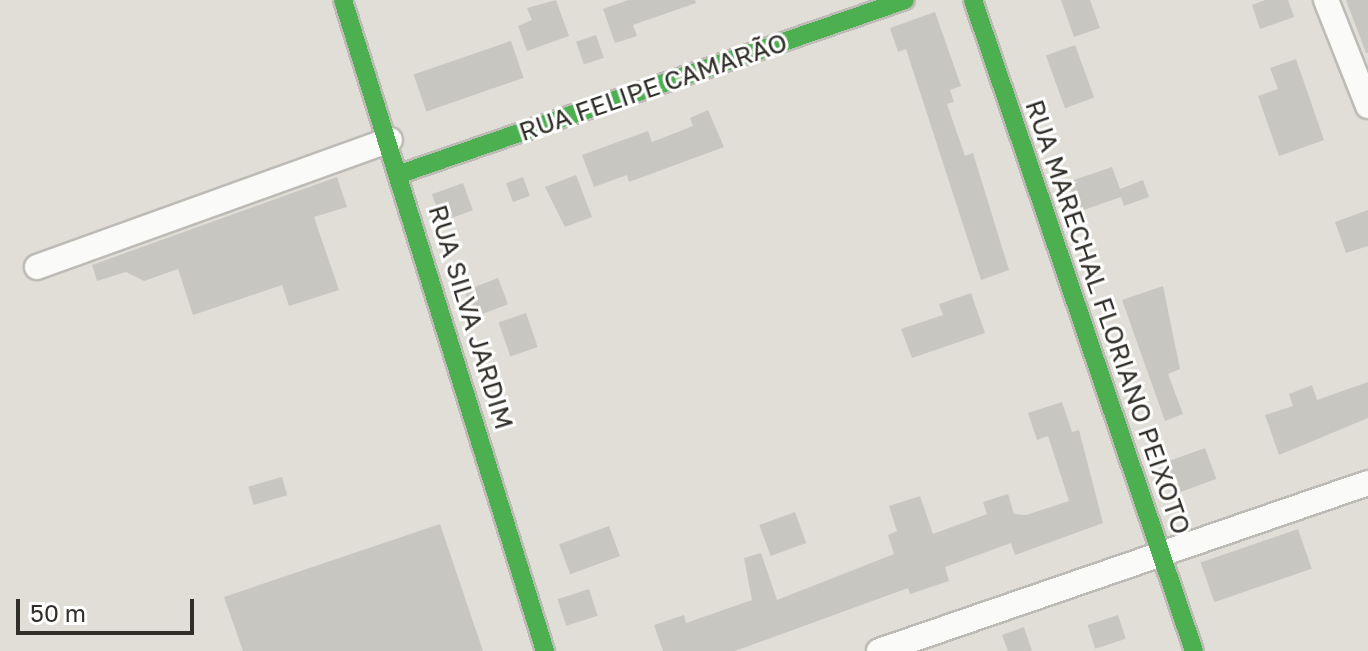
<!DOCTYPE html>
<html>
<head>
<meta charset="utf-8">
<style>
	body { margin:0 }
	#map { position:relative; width:1368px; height:651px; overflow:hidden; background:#e0ded6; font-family:"Golos Text",sans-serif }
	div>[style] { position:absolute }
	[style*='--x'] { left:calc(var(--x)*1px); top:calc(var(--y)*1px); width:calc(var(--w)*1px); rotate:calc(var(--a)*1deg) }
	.building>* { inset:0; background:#c8c6c0; transform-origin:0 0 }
	.roads { filter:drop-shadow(2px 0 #bdbbb5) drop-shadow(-2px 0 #bdbbb5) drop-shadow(0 2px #bdbbb5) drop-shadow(0 -2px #bdbbb5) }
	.street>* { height:24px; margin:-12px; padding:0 12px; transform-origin:12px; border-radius:12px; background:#fafaf9 }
	.fast>* { height:18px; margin:-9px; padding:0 9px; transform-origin:9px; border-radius:9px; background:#4caf50 }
	span { translate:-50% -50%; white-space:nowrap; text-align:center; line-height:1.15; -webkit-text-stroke:6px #fff; paint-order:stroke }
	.street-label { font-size:26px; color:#312f29 }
	.scale { position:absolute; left:16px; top:599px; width:178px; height:36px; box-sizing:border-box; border:4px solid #312f29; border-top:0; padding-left:10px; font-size:24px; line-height:28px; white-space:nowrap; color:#312f29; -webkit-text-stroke:6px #fff; paint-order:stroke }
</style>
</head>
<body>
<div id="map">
	<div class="building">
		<div style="clip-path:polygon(556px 0,569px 36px,527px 51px,518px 26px,532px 20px,527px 8px)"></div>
		<div style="clip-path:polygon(628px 0,695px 0,696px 3px,633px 25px,637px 36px,615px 43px,603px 9px)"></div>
		<div style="clip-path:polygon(1061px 0,1090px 0,1100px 28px,1074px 37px)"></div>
		<div style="clip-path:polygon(1265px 0,1288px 0,1294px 17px,1260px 29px,1252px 5px)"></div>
		<div style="clip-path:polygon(1346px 0,1368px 0,1368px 53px,1366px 53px)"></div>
		<div style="clip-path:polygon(935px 12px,961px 86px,950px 90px,954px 102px,947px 104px,965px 156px,973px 153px,1009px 270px,981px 280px,906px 49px,898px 52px,890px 28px)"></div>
		<div style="left:596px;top:35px;width:24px;height:21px;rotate:71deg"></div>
		<div style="left:511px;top:41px;width:39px;height:103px;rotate:71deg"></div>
		<div style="left:1075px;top:45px;width:56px;height:31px;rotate:70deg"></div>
		<div style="clip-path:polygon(1296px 59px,1324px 140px,1279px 156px,1258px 96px,1278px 89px,1270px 68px)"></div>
		<div style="clip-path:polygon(708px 110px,724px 147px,629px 182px,627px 175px,594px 187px,582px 155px,648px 131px,652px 142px,693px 126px,690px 118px)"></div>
		<div style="clip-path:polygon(1112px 167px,1120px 189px,1143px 180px,1149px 197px,1124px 206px,1121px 197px,1078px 212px,1068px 182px)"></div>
		<div style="clip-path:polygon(576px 175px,592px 217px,565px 227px,545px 187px)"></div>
		<div style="clip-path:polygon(337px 177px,347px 207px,314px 217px,339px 290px,289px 306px,282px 285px,193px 315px,178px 269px,144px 281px,126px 272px,97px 281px,92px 265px)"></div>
		<div style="left:523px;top:177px;width:20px;height:18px;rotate:70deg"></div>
		<div style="left:463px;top:183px;width:29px;height:33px;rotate:70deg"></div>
		<div style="clip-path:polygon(1368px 210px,1368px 246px,1346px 253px,1335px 222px)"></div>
		<div style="left:498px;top:278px;width:28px;height:36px;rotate:69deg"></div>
		<div style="clip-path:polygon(1163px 286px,1180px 369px,1168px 374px,1183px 414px,1165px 421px,1122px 300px)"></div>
		<div style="clip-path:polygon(971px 293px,985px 333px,912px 358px,901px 329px,943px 315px,939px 304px)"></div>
		<div style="left:526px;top:313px;width:36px;height:29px;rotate:71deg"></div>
		<div style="clip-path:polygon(1368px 382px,1368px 418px,1279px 455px,1265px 415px,1293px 406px,1289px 394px,1312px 385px,1317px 400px)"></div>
		<div style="clip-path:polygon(1062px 402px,1072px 432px,1079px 430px,1103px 523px,1015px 555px,1011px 543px,945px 567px,949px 581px,910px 594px,908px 588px,735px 651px,663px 651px,654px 625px,684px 615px,686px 623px,752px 600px,744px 558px,761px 553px,777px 600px,894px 554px,888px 535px,897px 531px,889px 506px,920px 496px,933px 534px,987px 514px,983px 502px,1008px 494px,1014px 514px,1026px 515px,1069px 501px,1048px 436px,1037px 440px,1028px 413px)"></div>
		<div style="left:1205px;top:448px;width:33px;height:41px;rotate:70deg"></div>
		<div style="left:282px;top:477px;width:19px;height:35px;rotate:74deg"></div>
		<div style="left:795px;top:512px;width:33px;height:38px;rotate:70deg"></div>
		<div style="clip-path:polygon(440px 524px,483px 651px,243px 651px,224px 597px)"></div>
		<div style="left:609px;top:526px;width:32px;height:53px;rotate:70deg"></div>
		<div style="left:1298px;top:529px;width:42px;height:103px;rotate:71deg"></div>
		<div style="left:589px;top:589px;width:28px;height:33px;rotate:72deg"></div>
		<div style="left:1118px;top:615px;width:25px;height:32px;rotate:72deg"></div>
		<div style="clip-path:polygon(1024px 627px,1032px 651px,1008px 651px,1002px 635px)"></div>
	</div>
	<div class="roads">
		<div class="street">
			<div style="--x:1326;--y:0;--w:114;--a:68.4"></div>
			<div style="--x:37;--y:267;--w:375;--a:-19.8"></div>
			<div style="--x:879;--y:651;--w:517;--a:-18.96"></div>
		</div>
		<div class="fast">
			<div style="--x:343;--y:0;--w:682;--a:72.76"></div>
			<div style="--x:973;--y:0;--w:687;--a:71.25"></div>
			<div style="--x:400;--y:174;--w:534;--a:-19.01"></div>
		</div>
	</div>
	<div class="street-label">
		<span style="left:653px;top:87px;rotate:-19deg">RUA FELIPE CAMARÃO</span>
		<span style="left:471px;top:317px;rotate:73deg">RUA SILVA JARDIM</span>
		<span style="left:1108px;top:317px;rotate:71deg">RUA MARECHAL FLORIANO PEIXOTO</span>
	</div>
	<div class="scale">50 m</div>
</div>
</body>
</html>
